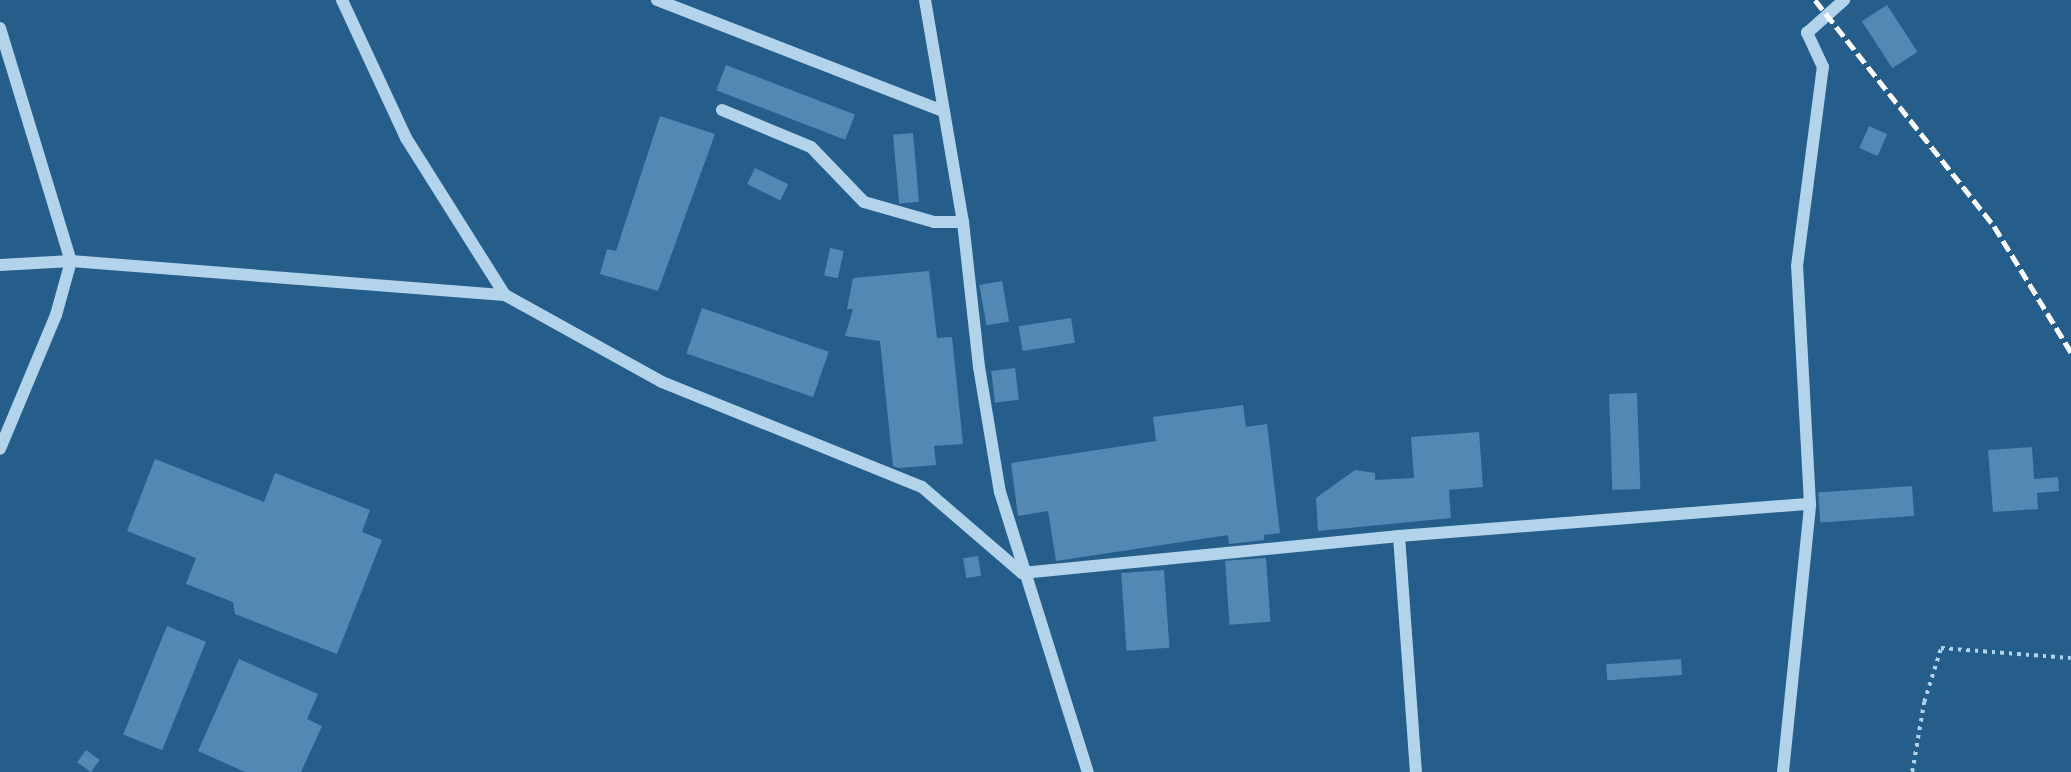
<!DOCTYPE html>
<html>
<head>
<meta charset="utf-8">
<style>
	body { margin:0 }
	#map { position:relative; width:2071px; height:772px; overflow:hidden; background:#255e8b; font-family:Figtree,sans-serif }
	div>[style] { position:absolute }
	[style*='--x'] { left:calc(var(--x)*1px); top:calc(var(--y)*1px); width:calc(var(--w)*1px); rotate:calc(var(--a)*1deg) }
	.building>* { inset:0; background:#5189b4; transform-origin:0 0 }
	.path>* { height:3.5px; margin-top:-1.75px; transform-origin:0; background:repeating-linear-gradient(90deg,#b2d3ea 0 3.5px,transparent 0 8.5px) }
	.minor>* { height:12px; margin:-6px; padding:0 6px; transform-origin:6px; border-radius:6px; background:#b2d3ea }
	.rail>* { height:5px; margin-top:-2.5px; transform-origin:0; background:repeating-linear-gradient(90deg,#fff 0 12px,transparent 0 17px) }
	span { translate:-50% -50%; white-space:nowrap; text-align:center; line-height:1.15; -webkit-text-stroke:6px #255e8b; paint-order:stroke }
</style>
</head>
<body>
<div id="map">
	<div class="building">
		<div style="left:1887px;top:5px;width:56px;height:30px;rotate:57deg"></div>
		<div style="left:726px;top:65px;width:138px;height:27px;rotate:21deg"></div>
		<div style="clip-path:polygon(660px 116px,715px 134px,658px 291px,600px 274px,607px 249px,616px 251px)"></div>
		<div style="left:1869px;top:126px;width:20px;height:24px;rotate:24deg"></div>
		<div style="left:913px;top:133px;width:69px;height:20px;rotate:85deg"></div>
		<div style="left:755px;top:168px;width:37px;height:18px;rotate:26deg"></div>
		<div style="left:830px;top:248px;width:14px;height:28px;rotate:12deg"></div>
		<div style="clip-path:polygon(929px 271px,937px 338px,952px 337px,963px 444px,934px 446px,936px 465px,899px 468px,893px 466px,880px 341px,845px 336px,853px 309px,847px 309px,853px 278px)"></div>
		<div style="left:1002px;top:281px;width:41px;height:23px;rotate:80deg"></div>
		<div style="left:702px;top:308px;width:134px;height:48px;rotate:19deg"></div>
		<div style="left:1071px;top:318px;width:25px;height:53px;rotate:81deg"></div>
		<div style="left:1015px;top:368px;width:32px;height:24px;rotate:83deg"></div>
		<div style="left:1637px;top:393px;width:96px;height:28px;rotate:88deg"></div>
		<div style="clip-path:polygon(1243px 405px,1246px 427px,1267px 424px,1280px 533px,1264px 535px,1264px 540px,1229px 544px,1228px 535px,1056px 561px,1048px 511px,1018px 516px,1011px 463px,1156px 441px,1153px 417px)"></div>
		<div style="clip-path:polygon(1479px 432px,1483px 487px,1449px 490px,1451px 518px,1318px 531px,1316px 498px,1355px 470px,1375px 473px,1375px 480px,1414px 478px,1411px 437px)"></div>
		<div style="clip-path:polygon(2032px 447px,2034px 479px,2058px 477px,2059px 491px,2037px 493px,2038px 509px,1993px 512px,1988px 450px)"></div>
		<div style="clip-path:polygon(155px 459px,264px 502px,275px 473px,370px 510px,362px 532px,382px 540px,337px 654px,235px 614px,233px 602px,186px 584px,196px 558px,127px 531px)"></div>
		<div style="left:1912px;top:486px;width:30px;height:94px;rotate:86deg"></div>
		<div style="left:978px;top:556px;width:20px;height:15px;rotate:81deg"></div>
		<div style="left:1266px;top:558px;width:64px;height:41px;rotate:86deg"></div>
		<div style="left:1164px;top:570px;width:78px;height:43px;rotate:86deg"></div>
		<div style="left:167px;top:626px;width:42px;height:117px;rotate:22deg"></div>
		<div style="clip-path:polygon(239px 659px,318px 694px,307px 719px,322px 726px,301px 772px,245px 772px,198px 751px)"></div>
		<div style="left:1681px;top:659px;width:16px;height:75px;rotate:86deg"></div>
		<div style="left:86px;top:750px;width:17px;height:15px;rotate:36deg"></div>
	</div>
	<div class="path">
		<div style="--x:1912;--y:772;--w:71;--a:-80.3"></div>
		<div style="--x:1924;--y:702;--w:57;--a:-72.5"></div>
		<div style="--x:1941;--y:648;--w:130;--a:4.4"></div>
	</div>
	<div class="minor">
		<div style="--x:342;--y:0;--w:152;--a:65.1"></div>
		<div style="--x:406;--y:138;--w:186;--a:57.8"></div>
		<div style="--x:505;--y:295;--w:179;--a:29"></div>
		<div style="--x:662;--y:382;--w:280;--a:22"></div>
		<div style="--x:922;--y:487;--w:132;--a:40.7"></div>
		<div style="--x:1022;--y:573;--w:379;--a:-5.6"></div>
		<div style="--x:1399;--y:536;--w:412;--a:-4.5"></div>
		<div style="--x:657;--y:0;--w:305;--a:21.2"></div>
		<div style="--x:925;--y:0;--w:225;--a:80.3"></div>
		<div style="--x:963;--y:222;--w:146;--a:83.7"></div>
		<div style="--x:979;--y:367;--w:127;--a:80.5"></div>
		<div style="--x:1000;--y:492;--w:294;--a:72.6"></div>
		<div style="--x:0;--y:28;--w:244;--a:73.1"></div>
		<div style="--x:71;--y:261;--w:56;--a:105.5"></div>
		<div style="--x:56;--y:315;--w:145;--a:112.7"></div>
		<div style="--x:722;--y:110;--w:96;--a:22.6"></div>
		<div style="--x:811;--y:147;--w:76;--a:46.1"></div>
		<div style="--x:864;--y:202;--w:73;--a:15.9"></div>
		<div style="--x:934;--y:222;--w:29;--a:0"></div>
		<div style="--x:0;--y:265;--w:71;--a:-3.2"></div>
		<div style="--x:71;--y:261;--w:435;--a:4.5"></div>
		<div style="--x:1399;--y:536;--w:237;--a:85.9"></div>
		<div style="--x:1783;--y:772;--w:269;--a:-84.2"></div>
		<div style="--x:1810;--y:504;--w:238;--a:-93.1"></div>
		<div style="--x:1797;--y:266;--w:201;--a:-82.6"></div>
		<div style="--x:1823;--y:67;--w:38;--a:-115"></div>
		<div style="--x:1807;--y:33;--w:50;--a:-41.7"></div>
	</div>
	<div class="rail">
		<div style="--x:1815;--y:0;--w:288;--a:51.6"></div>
		<div style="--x:1994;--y:226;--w:148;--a:58.6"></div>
	</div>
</div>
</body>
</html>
